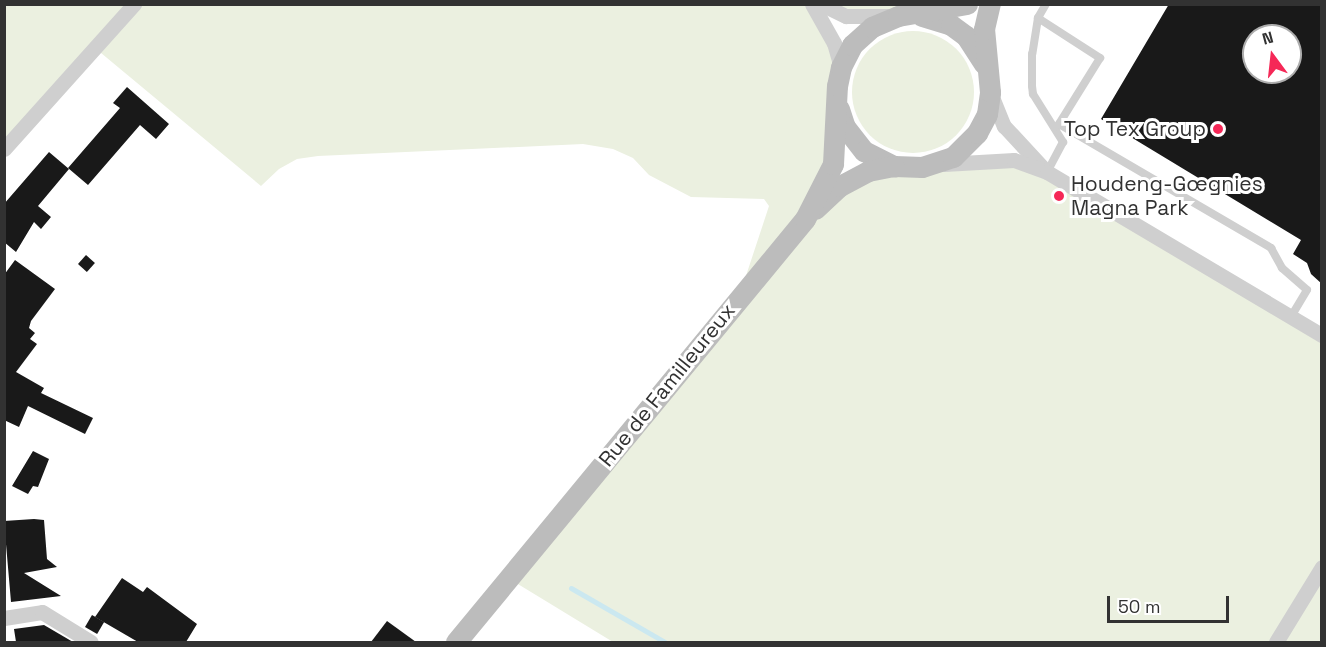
<!DOCTYPE html>
<html>
<head>
<meta charset="utf-8">
<style>
	body { margin:0 }
	#map { position:relative; width:1326px; height:647px; overflow:hidden; background:#fff; font-family:"Space Grotesk",sans-serif }
	div>[style] { position:absolute }
	[style*='--x'] { left:calc(var(--x)*1px); top:calc(var(--y)*1px); width:calc(var(--w)*1px); rotate:calc(var(--a)*1deg) }
	.green>* { inset:0; background:#ebf0e0 }
	.round { border-radius:50% }
	.stream>* { height:5px; margin:-2.5px; padding:0 2.5px; transform-origin:2.5px; border-radius:2.5px; background:#cbe8f0 }
	.building>* { inset:0; background:#191919; transform-origin:0 0 }
	.lane>* { height:8px; margin:-4px; padding:0 4px; transform-origin:4px; border-radius:4px; background:#cfcfcf }
	.street>* { height:15px; margin:-7.5px; padding:0 7.5px; transform-origin:7.5px; border-radius:7.5px; background:#cfcfcf }
	.secondary>* { height:21px; margin:-10.5px; padding:0 10.5px; transform-origin:10.5px; border-radius:10.5px; background:#bcbcbc }
	.dots>* { width:16px; height:16px; translate:-50% -50%; box-sizing:border-box; border:3px solid #fff; border-radius:50% }
	span { translate:-50% -50%; white-space:nowrap; text-align:center; line-height:1.15; -webkit-text-stroke:6px #fff; paint-order:stroke }
	.poi-label { font-size:21px; color:#323232 }
	.right { translate:-100% -50%; text-align:right }
	.left { translate:0 -50%; text-align:left }
	.street-label { font-size:21px; color:#323232 }
	.frame { position:absolute; inset:0; border:6px solid #323232; pointer-events:none }
	.north { position:absolute; left:1242px; top:24px; width:60px; height:60px; box-sizing:border-box; background:#fff; border:2px solid #adadad; border-radius:50%; rotate:345deg; font-size:16px; font-weight:700; line-height:24px; text-align:center; color:#323232 }
	.north::after { content:''; display:block; margin:auto; width:21px; height:27px; background:#f52857; clip-path:polygon(50% 0,100% 100%,50% 72%,0 100%) }
	.scale { position:absolute; left:1107px; top:596px; width:122px; height:27px; box-sizing:border-box; border:3px solid #323232; border-top:0; padding-left:8px; font-size:18px; line-height:21px; white-space:nowrap; color:#323232; -webkit-text-stroke:4px #fff; paint-order:stroke }
</style>
</head>
<body>
<div id="map">
	<div class="green">
		<div style="clip-path:polygon(4px 5px,812px 5px,834px 43px,837px 140px,806px 216px,868px 171px,1014px 160px,1321px 335px,1321px 642px,613px 642px,508px 578px,738px 300px,769px 206px,764px 199px,691px 197px,649px 175px,633px 158px,613px 149px,583px 144px,318px 156px,297px 159px,279px 169px,261px 186px,95px 48px,5px 149px)"></div>
		<div style="clip-path:polygon(821px 5px,967px 5px,898px 16px)"></div>
		<div class="round" style="left:852px;top:31px;width:122px;height:122px"></div>
	</div>
	<div class="stream">
		<div style="--x:571;--y:588;--w:108;--a:29.9"></div>
	</div>
	<div class="building">
		<div style="clip-path:polygon(evenodd,1169px 4px,1322px 4px,1322px 284px,1311px 274px,1307px 263px,1293px 254px,1301px 240px,1101px 119px,1169px 4px,1254px 36px,1290px 36px,1290px 72px,1254px 72px,1254px 36px)"></div>
		<div style="clip-path:polygon(127px 87px,169px 124px,156px 139px,140px 125px,88px 185px,68px 168px,120px 108px,113px 103px)"></div>
		<div style="clip-path:polygon(49px 152px,69px 169px,38px 206px,51px 217px,41px 229px,34px 222px,16px 252px,4px 242px,4px 204px)"></div>
		<div style="left:86px;top:255px;width:12px;height:12px;rotate:42deg"></div>
		<div style="clip-path:polygon(15px 260px,55px 289px,31px 321px,29px 328px,35px 333px,30px 339px,37px 344px,16px 372px,44px 388px,41px 393px,93px 418px,85px 434px,28px 406px,19px 427px,4px 420px,4px 275px)"></div>
		<div style="clip-path:polygon(33px 451px,49px 459px,38px 487px,33px 486px,28px 494px,12px 486px)"></div>
		<div style="clip-path:polygon(34px 519px,44px 520px,47px 559px,57px 567px,24px 573px,61px 596px,11px 602px,4px 521px)"></div>
		<div style="clip-path:polygon(122px 578px,143px 592px,147px 587px,197px 624px,186px 642px,138px 642px,95px 617px)"></div>
		<div style="left:92px;top:615px;width:14px;height:14px;rotate:30deg"></div>
		<div style="clip-path:polygon(387px 621px,416px 642px,371px 642px)"></div>
		<div style="clip-path:polygon(44px 625px,73px 642px,16px 642px,14px 629px)"></div>
	</div>
	<div class="lane">
		<div style="--x:1046;--y:4;--w:16;--a:120"></div>
		<div style="--x:1038;--y:18;--w:36;--a:99"></div>
		<div style="--x:1032;--y:54;--w:32;--a:90"></div>
		<div style="--x:1032;--y:86;--w:8;--a:83"></div>
		<div style="--x:1033;--y:94;--w:57;--a:58"></div>
		<div style="--x:1063;--y:142;--w:34;--a:118"></div>
		<div style="--x:1038;--y:18;--w:74;--a:32.8"></div>
		<div style="--x:1100;--y:58;--w:81;--a:121.9"></div>
		<div style="--x:1059;--y:124;--w:246;--a:30.3"></div>
		<div style="--x:1271;--y:248;--w:23;--a:61"></div>
		<div style="--x:1282;--y:268;--w:33;--a:41"></div>
		<div style="--x:1307;--y:290;--w:31;--a:121"></div>
	</div>
	<div class="street">
		<div style="--x:812;--y:4;--w:45;--a:60.6"></div>
		<div style="--x:834;--y:43;--w:25;--a:74"></div>
		<div style="--x:821;--y:4;--w:28;--a:26"></div>
		<div style="--x:846;--y:16;--w:46;--a:0"></div>
		<div style="--x:990;--y:92;--w:37;--a:68"></div>
		<div style="--x:1004;--y:126;--w:57;--a:47.1"></div>
		<div style="--x:4;--y:149;--w:195;--a:-48.1"></div>
		<div style="--x:944;--y:164;--w:70;--a:-3.3"></div>
		<div style="--x:1014;--y:160;--w:35;--a:20"></div>
		<div style="--x:1047;--y:172;--w:320;--a:30.7"></div>
		<div style="--x:4;--y:618;--w:38;--a:-9"></div>
		<div style="--x:42;--y:612;--w:57;--a:31.5"></div>
		<div style="--x:1276;--y:642;--w:88;--a:-58.5"></div>
	</div>
	<div class="secondary">
		<div style="--x:922;--y:16;--w:30;--a:17"></div>
		<div style="--x:951;--y:25;--w:19;--a:36"></div>
		<div style="--x:966;--y:36;--w:33;--a:57"></div>
		<div style="--x:839;--y:109;--w:19;--a:72"></div>
		<div style="--x:845;--y:127;--w:31;--a:52"></div>
		<div style="--x:864;--y:151;--w:34;--a:27"></div>
		<div style="--x:894;--y:166;--w:28;--a:2"></div>
		<div style="--x:922;--y:167;--w:33;--a:-18"></div>
		<div style="--x:953;--y:157;--w:34;--a:-45"></div>
		<div style="--x:977;--y:133;--w:21;--a:-62"></div>
		<div style="--x:987;--y:114;--w:22;--a:-82"></div>
		<div style="--x:990;--y:92;--w:63;--a:-95.4"></div>
		<div style="--x:984;--y:29;--w:26;--a:-77"></div>
		<div style="--x:815;--y:209;--w:34;--a:-43"></div>
		<div style="--x:840;--y:186;--w:32;--a:-28"></div>
		<div style="--x:868;--y:171;--w:26;--a:-11"></div>
		<div style="--x:456;--y:642;--w:548;--a:-50.48"></div>
		<div style="--x:805;--y:219;--w:62;--a:-63"></div>
		<div style="--x:833;--y:164;--w:78;--a:-87.1"></div>
		<div style="--x:837;--y:86;--w:19;--a:-78"></div>
		<div style="--x:841;--y:67;--w:25;--a:-63"></div>
		<div style="--x:852;--y:45;--w:27;--a:-42"></div>
		<div style="--x:872;--y:27;--w:28;--a:-23"></div>
		<div style="--x:898;--y:16;--w:70;--a:-9.9"></div>
	</div>
	<div class="dots">
		<div style="left:1218px;top:129px;background:#f52857"></div>
		<div style="left:1059px;top:196px;background:#f52857"></div>
	</div>
	<div class="poi-label">
		<span class="right" style="left:1206px;top:129px">Top Tex Group</span>
		<span class="left" style="left:1071px;top:196px">Houdeng-Gœgnies<br>Magna Park</span>
	</div>
	<div class="street-label">
		<span style="left:667px;top:385px;rotate:-51deg">Rue de Familleureux</span>
	</div>
	<div class="frame"></div>
	<div class="north">N</div>
	<div class="scale">50 m</div>
</div>
</body>
</html>
